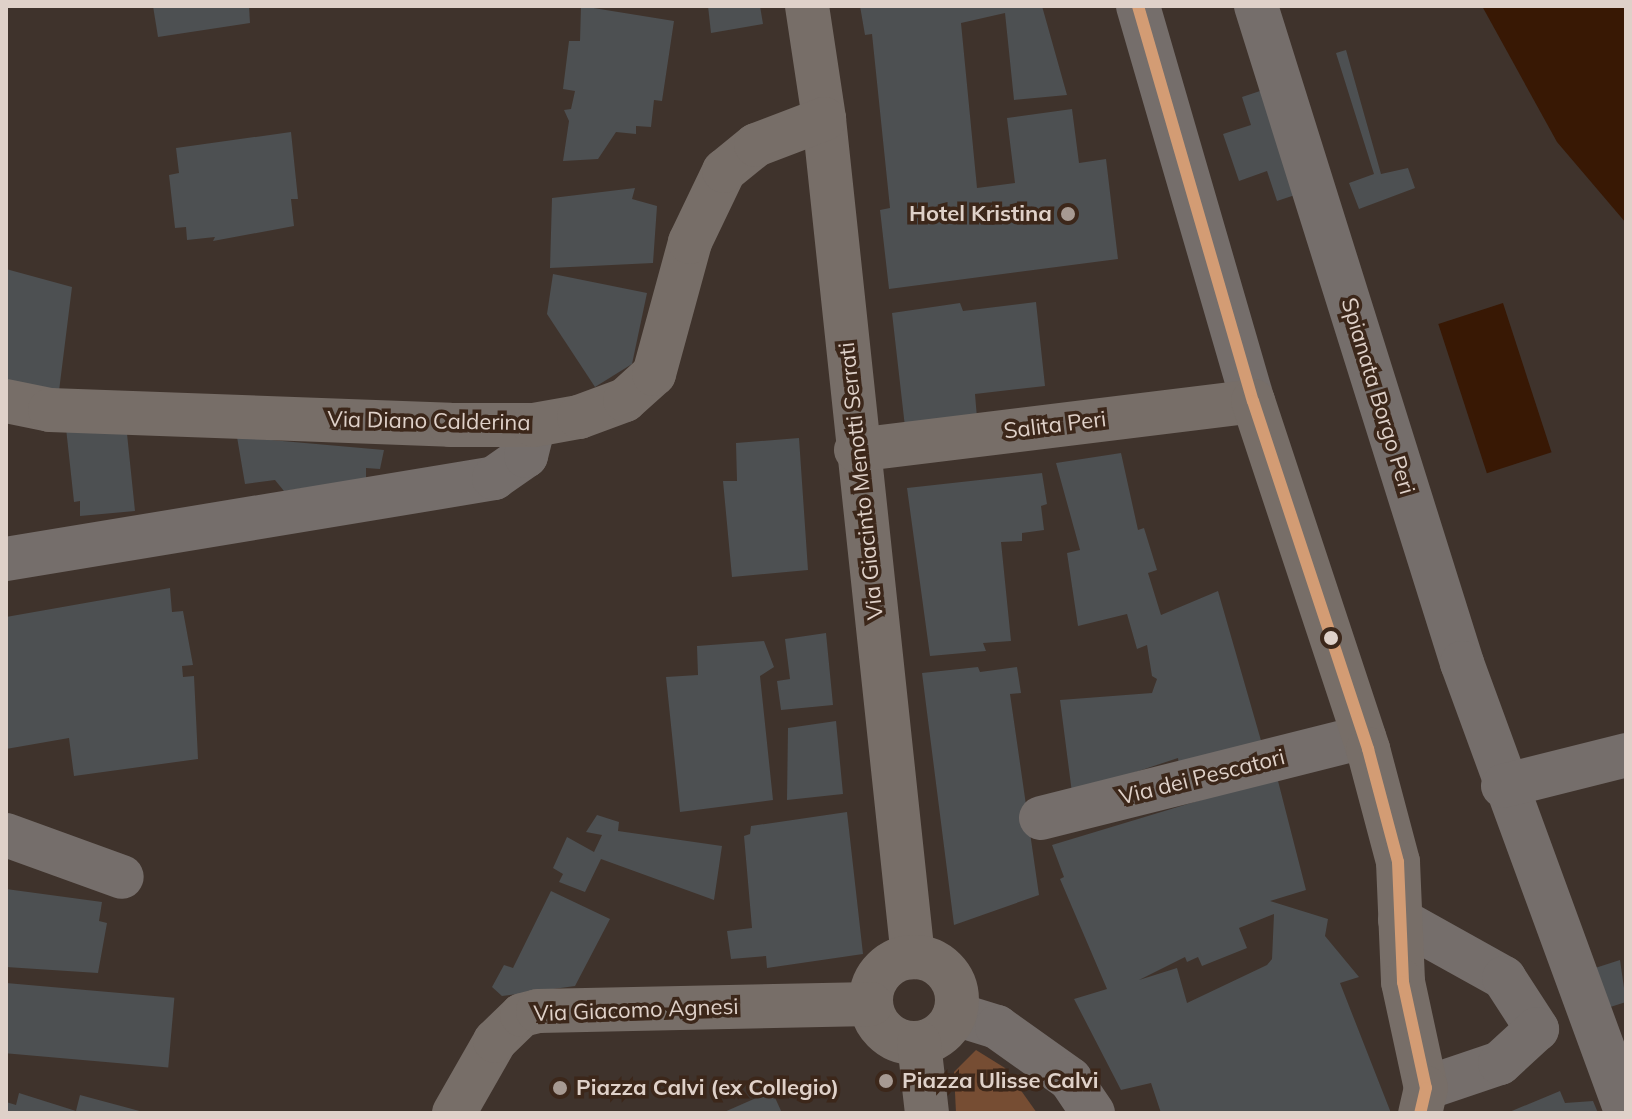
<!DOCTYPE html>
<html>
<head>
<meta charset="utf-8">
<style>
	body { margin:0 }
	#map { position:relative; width:1632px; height:1119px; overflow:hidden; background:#3f332c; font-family:Mulish,sans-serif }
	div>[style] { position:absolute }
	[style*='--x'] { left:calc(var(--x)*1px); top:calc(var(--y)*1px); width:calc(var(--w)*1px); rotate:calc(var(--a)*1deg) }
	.green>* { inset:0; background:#764d33 }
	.water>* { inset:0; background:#381804; transform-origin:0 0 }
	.building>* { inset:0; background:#4d5052; transform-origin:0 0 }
	.minor>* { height:44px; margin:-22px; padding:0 22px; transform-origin:22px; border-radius:22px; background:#756e6b }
	.major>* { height:44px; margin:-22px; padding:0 22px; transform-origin:22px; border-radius:22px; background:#776e68 }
	.major>.ring { margin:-22px; padding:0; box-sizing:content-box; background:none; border:44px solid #776e68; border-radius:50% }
	.bus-1>* { height:12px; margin:-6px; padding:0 6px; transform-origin:6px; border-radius:6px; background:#d39c74 }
	.dots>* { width:22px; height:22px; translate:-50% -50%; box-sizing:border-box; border:4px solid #3c271a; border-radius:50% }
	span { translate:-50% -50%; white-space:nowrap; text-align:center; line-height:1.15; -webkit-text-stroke:7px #3c271a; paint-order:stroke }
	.poi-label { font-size:22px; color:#dfd1c9; font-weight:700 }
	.right { translate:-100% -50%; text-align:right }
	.left { translate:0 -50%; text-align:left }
	.street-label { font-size:22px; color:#dfd1c9 }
	.frame { position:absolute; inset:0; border:8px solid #dfd1c9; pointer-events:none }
</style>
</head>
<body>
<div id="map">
	<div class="green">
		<div style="clip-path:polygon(976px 1050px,1005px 1068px,1037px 1113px,956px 1113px,954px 1072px)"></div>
	</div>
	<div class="water">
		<div style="clip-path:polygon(1482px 6px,1626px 6px,1626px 223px,1557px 142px)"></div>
		<div style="left:1503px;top:303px;width:157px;height:68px;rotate:72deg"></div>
	</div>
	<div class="building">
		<div style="clip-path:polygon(153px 6px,249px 6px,250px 23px,158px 37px)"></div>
		<div style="clip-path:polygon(581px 6px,674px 21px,662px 101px,654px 100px,651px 127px,636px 126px,636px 134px,616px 132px,598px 159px,563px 161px,569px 121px,564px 110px,571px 109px,575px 91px,563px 89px,569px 41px,580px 41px)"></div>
		<div style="clip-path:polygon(708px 6px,760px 6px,763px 24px,711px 33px)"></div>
		<div style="clip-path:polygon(860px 6px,1042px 6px,1067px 95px,1014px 100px,1005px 13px,961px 23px,977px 188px,1015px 183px,1007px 118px,1072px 109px,1079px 163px,1106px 159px,1118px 259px,889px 289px,880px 210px,890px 208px,872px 34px,865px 35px)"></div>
		<div style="clip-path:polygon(1346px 50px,1381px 174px,1408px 168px,1415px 188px,1359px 209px,1349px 183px,1374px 174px,1336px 53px)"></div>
		<div style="clip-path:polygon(1269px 88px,1304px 192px,1277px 201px,1267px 171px,1239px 181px,1223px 134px,1251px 125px,1242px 97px)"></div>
		<div style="clip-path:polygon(291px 132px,298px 199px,291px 199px,294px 226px,213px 241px,215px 237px,187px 240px,186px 227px,175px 228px,169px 175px,179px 173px,176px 148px)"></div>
		<div style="clip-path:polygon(635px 188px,632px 199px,657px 206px,653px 263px,550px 268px,552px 198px)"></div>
		<div style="clip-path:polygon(6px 269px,72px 287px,59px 391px,6px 383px)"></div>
		<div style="clip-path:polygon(553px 274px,647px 293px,632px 364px,595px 387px,547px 314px)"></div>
		<div style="clip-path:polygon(1036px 302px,1045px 386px,975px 394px,977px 418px,905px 427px,892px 313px,960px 303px,963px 311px)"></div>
		<div style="clip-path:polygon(126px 424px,135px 511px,80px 516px,80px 501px,74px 502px,66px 428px)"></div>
		<div style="clip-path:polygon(237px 437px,384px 450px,380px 469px,366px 468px,366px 479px,284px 491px,275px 480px,245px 484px)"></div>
		<div style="clip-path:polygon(799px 438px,808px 570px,732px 577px,723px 481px,737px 481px,736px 443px)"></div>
		<div style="clip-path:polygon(1121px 453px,1138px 530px,1144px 528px,1157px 570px,1148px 573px,1161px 615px,1218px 591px,1262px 744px,1180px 774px,1178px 758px,1072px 793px,1060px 700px,1152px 693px,1157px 679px,1152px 676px,1147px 645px,1137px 649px,1127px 614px,1078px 626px,1067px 553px,1080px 550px,1056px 463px)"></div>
		<div style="clip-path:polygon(1042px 473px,1047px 504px,1041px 506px,1044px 530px,1022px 533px,1022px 541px,1001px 542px,1011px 641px,983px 643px,986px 651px,930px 656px,907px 488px)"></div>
		<div style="clip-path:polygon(170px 588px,172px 612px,183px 611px,193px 665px,182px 666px,183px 677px,194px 676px,198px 759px,74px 776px,69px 738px,6px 749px,6px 617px)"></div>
		<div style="clip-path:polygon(826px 633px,833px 705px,781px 710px,777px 681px,790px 679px,785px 639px)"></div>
		<div style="clip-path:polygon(764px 641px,774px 667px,760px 676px,773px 800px,680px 812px,666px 677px,698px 675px,697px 646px)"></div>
		<div style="clip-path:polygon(978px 667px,980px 672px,1017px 667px,1021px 693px,1010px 694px,1039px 895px,954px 925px,922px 673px)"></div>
		<div style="clip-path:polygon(836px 721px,843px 794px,787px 800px,788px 728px)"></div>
		<div style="clip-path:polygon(evenodd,1277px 777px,1306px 890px,1270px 901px,1328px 919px,1325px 936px,1359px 977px,1340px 983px,1391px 1113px,1161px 1113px,1151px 1083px,1121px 1090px,1074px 999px,1107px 989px,1060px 879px,1064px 877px,1052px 845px,1277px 777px,1274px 914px,1272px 959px,1267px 965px,1187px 1003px,1177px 968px,1139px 980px,1185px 957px,1187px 962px,1198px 957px,1202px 966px,1247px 948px,1239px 928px,1274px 914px)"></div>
		<div style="clip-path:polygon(847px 812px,863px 954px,767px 968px,766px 956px,731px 959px,727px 931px,752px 928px,744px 836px,750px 834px,751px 826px)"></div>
		<div style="clip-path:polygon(597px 815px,619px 822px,618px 831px,722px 846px,714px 900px,601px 859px,585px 892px,559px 882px,563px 874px,553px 868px,567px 837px,594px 852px,602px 835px,586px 832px)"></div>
		<div style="clip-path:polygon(6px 889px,102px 902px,99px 921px,107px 923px,98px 973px,6px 967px)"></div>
		<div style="clip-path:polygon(551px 891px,610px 919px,575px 986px,502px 996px,492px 987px,504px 965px,513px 968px)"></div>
		<div style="clip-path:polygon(1620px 960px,1626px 1002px,1604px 1009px,1592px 969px)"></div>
		<div style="left:6px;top:983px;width:169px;height:70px;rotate:5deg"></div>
		<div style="clip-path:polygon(772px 1091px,782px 1113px,722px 1113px)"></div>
		<div style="clip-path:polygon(1560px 1091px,1565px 1103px,1593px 1101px,1598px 1113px,1507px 1113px)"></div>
		<div style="clip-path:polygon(19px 1093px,76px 1111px,80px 1095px,147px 1113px,6px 1113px,6px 1102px,16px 1105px)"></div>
	</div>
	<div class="minor">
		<div style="--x:1138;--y:6;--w:411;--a:73.8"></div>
		<div style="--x:1256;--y:6;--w:689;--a:72.59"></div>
		<div style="--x:1462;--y:663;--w:477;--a:69.9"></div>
		<div style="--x:6;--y:559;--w:495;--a:-9.4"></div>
		<div style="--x:494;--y:478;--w:39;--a:-35"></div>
		<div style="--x:526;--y:456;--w:32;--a:-76"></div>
		<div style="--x:1503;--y:786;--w:127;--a:-14.1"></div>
		<div style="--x:1041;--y:818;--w:333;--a:-14.1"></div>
		<div style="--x:6;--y:835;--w:123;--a:19.9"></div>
		<div style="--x:1400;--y:920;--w:119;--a:29.1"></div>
		<div style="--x:1504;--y:978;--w:61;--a:57.1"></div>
		<div style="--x:955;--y:1014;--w:44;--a:17.2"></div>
		<div style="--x:997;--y:1027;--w:90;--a:35.5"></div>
		<div style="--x:1070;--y:1079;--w:41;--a:55.9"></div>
		<div style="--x:1426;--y:1088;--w:78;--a:-18.7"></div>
		<div style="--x:1500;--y:1063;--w:50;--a:-42.6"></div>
	</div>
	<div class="major">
		<div style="--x:807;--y:6;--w:114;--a:81.4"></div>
		<div style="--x:824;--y:119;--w:843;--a:83.94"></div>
		<div style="--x:6;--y:401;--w:45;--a:11.6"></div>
		<div style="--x:50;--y:410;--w:400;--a:2.1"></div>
		<div style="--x:450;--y:425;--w:84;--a:0"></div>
		<div style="--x:534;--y:425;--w:46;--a:-10.1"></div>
		<div style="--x:579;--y:417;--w:49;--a:-20.3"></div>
		<div style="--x:625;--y:400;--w:39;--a:-42"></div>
		<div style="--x:654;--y:374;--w:137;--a:-74.7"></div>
		<div style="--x:690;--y:242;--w:79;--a:-64.4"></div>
		<div style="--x:724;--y:171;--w:41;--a:-39.1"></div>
		<div style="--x:756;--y:145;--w:73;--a:-20.9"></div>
		<div style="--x:856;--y:450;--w:400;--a:-7"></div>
		<div style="--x:1253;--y:401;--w:367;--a:71.7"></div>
		<div style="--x:1368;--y:749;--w:117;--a:75.1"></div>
		<div style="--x:1398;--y:862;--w:120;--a:87.6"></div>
		<div style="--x:1403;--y:982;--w:108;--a:77.8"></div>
		<div style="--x:1426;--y:1088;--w:26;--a:103"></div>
		<div class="ring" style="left:871px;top:957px;width:42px;height:42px"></div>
		<div style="--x:919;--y:1043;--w:70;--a:83.5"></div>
		<div style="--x:454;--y:1113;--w:83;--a:-60.3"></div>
		<div style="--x:495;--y:1041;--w:37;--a:-44"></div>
		<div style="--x:522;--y:1015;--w:16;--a:-14"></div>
		<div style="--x:538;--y:1011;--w:333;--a:-1.2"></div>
	</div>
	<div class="bus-1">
		<div style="--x:1138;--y:6;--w:411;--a:73.8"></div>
		<div style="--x:1253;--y:401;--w:367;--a:71.7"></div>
		<div style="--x:1368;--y:749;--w:117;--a:75.1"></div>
		<div style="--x:1398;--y:862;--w:120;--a:87.6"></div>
		<div style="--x:1403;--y:982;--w:108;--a:77.8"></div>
		<div style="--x:1426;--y:1088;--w:26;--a:103"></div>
	</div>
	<div class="dots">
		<div style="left:1068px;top:214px;background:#a79a92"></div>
		<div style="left:1331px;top:638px;background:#dfd1c9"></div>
		<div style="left:886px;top:1081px;background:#a79a92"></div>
		<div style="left:560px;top:1088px;background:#a79a92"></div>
	</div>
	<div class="poi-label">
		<span class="right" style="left:1052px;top:214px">Hotel Kristina</span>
		<span class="left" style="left:902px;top:1081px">Piazza Ulisse Calvi</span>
		<span class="left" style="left:576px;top:1088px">Piazza Calvi (ex Collegio)</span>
	</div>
	<div class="street-label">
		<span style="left:1378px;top:396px;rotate:73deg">Spianata Borgo Peri</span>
		<span style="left:429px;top:421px;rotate:1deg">Via Diano Calderina</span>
		<span style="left:1055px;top:425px;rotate:-7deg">Salita Peri</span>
		<span style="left:861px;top:481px;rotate:-96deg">Via Giacinto Menotti Serrati</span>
		<span style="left:1202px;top:777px;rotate:-14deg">Via dei Pescatori</span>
		<span style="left:636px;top:1010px;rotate:-2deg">Via Giacomo Agnesi</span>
	</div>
	<div class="frame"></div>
</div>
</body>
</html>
